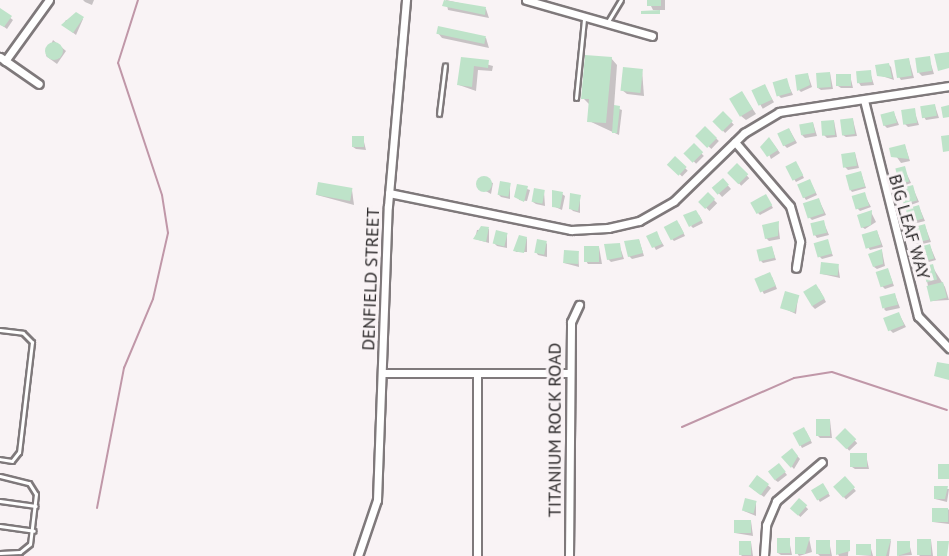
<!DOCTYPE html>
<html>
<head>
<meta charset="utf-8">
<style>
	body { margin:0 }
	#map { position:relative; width:949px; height:556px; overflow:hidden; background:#f9f3f5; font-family:"PT Sans",sans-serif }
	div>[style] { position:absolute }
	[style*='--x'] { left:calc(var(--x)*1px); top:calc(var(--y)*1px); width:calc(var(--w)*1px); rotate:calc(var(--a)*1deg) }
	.shadow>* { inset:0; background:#0003; transform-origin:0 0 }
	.stream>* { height:2px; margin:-1px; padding:0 1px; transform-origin:1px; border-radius:1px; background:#c097a8 }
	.building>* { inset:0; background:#bee3c9; transform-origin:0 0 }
	.round { border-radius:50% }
	.roads { filter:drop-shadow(2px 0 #7f797b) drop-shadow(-2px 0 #7f797b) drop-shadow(0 2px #7f797b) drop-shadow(0 -2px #7f797b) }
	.service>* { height:3px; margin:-1.5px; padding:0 1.5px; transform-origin:1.5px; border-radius:1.5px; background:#fff }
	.minor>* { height:7px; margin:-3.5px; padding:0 3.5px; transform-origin:3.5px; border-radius:3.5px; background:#fff }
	span { translate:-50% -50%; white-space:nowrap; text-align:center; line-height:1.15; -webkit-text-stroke:6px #f9f3f5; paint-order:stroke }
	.street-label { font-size:18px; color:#2a2728 }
</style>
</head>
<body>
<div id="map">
	<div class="shadow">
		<div style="clip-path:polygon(83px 0,94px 0,92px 5px,85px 2px)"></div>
		<div style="clip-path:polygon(446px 0,486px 9px,489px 18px,448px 10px)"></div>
		<div style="clip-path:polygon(648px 0,665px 0,665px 10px,653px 10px)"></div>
		<div style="clip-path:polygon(0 10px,13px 20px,7px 29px,0 24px)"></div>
		<div style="clip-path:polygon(83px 19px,76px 35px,63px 25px,66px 20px)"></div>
		<div style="clip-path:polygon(438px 33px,486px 38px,489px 48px,442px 38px)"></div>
		<div style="clip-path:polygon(53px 40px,66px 51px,57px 64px,46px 56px)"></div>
		<div style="clip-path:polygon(462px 58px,493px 66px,492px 71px,478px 70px,476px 91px,459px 85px)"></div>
		<div style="clip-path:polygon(611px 58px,617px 65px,614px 107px,622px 110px,619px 135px,589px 121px,589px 104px,583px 98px)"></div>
		<div style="clip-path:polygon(929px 58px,934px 74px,922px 76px,919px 73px)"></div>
		<div style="clip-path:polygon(909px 60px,914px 78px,901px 80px,899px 77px)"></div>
		<div style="clip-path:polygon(889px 65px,891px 67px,894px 80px,879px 75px)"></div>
		<div style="clip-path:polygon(642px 70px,644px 96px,627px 94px,622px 90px)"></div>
		<div style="clip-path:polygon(870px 72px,874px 85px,861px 86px,859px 83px)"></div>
		<div style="clip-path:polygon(830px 73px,833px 89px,821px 90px,818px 88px)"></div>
		<div style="clip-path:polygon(808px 75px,812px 87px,801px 92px,799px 90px)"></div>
		<div style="clip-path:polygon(850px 75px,853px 88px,841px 88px,838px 86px)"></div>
		<div style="clip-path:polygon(786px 80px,793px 95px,781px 98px,779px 96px)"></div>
		<div style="left:764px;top:85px;width:20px;height:13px;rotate:60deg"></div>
		<div style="clip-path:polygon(742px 93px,756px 114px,746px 120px,741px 116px)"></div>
		<div style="clip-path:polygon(935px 106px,939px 118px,926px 120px,924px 117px)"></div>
		<div style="clip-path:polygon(914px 110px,919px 125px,908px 127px,905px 124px)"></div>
		<div style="left:723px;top:113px;width:16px;height:12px;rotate:47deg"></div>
		<div style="clip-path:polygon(894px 113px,899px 125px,887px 128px,884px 125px)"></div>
		<div style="clip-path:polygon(853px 120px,857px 136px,846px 137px,843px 135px)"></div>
		<div style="clip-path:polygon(834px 121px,837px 137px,827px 138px,824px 135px)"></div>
		<div style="clip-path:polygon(813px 123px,817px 136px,805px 138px,802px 135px)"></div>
		<div style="left:705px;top:128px;width:19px;height:11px;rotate:43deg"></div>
		<div style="clip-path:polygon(789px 129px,797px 143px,787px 148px,784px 145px)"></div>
		<div style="clip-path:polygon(363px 138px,366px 150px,356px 149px,353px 147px)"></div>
		<div style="clip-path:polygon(772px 142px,780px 153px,771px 159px,764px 143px)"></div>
		<div style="left:694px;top:146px;width:14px;height:11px;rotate:45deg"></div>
		<div style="clip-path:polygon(905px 146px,910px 161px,901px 163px,891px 149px)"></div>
		<div style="clip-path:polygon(855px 153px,859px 168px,848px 170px,845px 167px)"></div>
		<div style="left:675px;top:158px;width:18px;height:8px;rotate:45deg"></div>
		<div style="left:737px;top:165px;width:18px;height:11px;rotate:47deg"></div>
		<div style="clip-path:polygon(798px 166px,804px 178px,796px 182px,794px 179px)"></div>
		<div style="clip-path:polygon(904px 168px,911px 183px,903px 186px,900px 183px)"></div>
		<div style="clip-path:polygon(861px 173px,866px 188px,852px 192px,850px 189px)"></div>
		<div style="clip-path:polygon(479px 178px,493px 183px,491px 194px,477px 186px)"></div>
		<div style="left:723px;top:180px;width:12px;height:12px;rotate:48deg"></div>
		<div style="clip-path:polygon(810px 181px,817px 195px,806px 200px,804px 197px)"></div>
		<div style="clip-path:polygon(510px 184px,510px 199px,501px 197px,498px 194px)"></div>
		<div style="clip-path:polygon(518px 186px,530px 190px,527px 201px,519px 200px)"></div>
		<div style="clip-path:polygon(912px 186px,919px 202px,908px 206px,906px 203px)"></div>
		<div style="clip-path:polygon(352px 190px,354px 205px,317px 195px)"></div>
		<div style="clip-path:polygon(544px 192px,545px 206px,536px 204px,533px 202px)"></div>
		<div style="clip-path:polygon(562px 194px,565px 196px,562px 210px,553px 206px)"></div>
		<div style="left:708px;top:194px;width:13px;height:11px;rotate:45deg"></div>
		<div style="clip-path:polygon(864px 194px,871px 207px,860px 211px,857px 208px)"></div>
		<div style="clip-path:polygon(580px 196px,580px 213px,573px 211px,571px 209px)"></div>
		<div style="clip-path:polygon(766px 196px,773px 208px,760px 215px,757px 212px)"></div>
		<div style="clip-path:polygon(819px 200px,826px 215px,812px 220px,809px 217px)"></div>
		<div style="clip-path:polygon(919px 207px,925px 221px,913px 224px,911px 221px)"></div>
		<div style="clip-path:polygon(871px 212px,876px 222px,865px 229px,862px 227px)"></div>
		<div style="clip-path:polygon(699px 215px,703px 223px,693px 228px,691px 226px)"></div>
		<div style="clip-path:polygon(823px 221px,829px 235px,817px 238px,815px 235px)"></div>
		<div style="clip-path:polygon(778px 223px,780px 239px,769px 241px,766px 238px)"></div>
		<div style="clip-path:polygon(679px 224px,685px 236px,674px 241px,672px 239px)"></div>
		<div style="clip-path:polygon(925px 226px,931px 242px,918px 245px,915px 242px)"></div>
		<div style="clip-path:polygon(489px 229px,489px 243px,475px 239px,477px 230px)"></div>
		<div style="clip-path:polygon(877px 231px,883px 247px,870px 250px,868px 247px)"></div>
		<div style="clip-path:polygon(656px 233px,664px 246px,656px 250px,648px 236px)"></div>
		<div style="clip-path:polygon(507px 234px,507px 248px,497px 246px,495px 244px)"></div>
		<div style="clip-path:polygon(527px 238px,527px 252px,516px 252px,515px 250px)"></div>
		<div style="clip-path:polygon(639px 240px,644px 256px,632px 259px,629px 256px)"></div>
		<div style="clip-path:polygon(827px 241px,833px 256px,822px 259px,819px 256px)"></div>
		<div style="clip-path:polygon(547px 243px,547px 257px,538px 255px,536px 252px)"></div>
		<div style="clip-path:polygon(619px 244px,624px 259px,611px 262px,608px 259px)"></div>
		<div style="clip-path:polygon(930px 246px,936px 260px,925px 263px,922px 260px)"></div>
		<div style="clip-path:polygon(599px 247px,602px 264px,588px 264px,586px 261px)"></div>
		<div style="clip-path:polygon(772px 248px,776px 260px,763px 263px,760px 260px)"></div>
		<div style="clip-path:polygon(882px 251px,885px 266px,877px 269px,874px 267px)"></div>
		<div style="clip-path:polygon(578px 253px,579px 267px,564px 263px)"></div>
		<div style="clip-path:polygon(838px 265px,840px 278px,822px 274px)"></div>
		<div style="clip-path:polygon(932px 266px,945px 287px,949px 300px,931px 301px,927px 281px)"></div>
		<div style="clip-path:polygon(888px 270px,894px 286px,885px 289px,882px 286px)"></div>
		<div style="clip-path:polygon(772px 277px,777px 289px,764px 294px,756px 280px)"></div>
		<div style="clip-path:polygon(819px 289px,826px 302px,815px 309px,812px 306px)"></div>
		<div style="clip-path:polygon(895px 295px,900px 308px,886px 311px,884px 309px)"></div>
		<div style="clip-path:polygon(798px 297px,796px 314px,781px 307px)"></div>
		<div style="clip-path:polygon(899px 314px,906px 327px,893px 333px,890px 330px)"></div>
		<div style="clip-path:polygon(830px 420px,832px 438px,820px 438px,817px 435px)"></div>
		<div style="left:845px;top:430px;width:18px;height:11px;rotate:47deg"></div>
		<div style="clip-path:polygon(806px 431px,812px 443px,802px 448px,794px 434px)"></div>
		<div style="clip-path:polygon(792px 450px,800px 459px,794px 469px,783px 457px)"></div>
		<div style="clip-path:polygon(866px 455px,869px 469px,855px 469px,852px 467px)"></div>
		<div style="clip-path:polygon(781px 467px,787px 475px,778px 482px,775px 480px)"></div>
		<div style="clip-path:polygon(758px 477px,771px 488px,764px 497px,753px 489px)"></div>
		<div style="left:845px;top:478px;width:17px;height:13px;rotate:50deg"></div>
		<div style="clip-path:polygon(825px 488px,830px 496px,820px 502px,813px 492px)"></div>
		<div style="clip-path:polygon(935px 488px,949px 489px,947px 502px,935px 499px)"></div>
		<div style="left:799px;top:500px;width:13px;height:11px;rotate:45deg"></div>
		<div style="clip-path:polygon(756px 502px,756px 516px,744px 511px)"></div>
		<div style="clip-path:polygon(949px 510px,949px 524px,933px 522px,948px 509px)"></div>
		<div style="clip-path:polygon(751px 521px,753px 536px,735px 533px)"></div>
		<div style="clip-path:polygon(809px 538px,812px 552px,799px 556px,797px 553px)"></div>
		<div style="clip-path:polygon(789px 540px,792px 555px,781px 555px,778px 553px)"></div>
		<div style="clip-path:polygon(891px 540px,889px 556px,879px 556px)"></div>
		<div style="clip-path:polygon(931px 540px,933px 556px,920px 556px,919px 555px)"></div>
		<div style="clip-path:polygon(829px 541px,832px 556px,820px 556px,817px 553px)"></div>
		<div style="clip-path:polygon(751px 542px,753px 556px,742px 556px,741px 555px)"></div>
		<div style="clip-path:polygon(849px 542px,848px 556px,839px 556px,838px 554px)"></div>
		<div style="clip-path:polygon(909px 543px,912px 555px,898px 556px)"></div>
		<div style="clip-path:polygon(870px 545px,873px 556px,858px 555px)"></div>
	</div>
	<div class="stream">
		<div style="--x:682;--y:427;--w:122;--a:-23.6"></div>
		<div style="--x:794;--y:378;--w:38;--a:-9"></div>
		<div style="--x:832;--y:372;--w:121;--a:18.3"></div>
		<div style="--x:97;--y:508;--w:143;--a:-79.1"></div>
		<div style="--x:124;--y:368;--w:75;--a:-67.2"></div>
		<div style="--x:153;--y:299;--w:68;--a:-77.2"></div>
		<div style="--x:168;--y:233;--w:38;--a:-99"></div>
		<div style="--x:162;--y:195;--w:139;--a:-108.4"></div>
		<div style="--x:118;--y:63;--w:66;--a:-72.4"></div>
	</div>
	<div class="building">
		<div style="clip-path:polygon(444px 0,486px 7px,485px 15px,442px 6px)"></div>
		<div style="left:647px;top:0;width:14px;height:6px"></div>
		<div style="clip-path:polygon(0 8px,12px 16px,4px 27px,0 25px)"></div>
		<div style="clip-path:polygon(660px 10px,660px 14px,641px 14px,641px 11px)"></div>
		<div style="clip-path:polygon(76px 12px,84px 17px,73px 33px,61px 25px)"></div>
		<div style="left:438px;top:26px;width:49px;height:8px;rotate:12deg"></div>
		<div class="round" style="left:45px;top:42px;width:18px;height:18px"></div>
		<div style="clip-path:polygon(949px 52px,949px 68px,938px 71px,934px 54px)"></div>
		<div style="clip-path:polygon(585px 55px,612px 57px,606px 123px,587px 122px,589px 99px,581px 99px)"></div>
		<div style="left:930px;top:56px;width:15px;height:15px;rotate:82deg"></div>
		<div style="clip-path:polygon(461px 57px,489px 60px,488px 68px,474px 66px,472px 87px,457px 85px)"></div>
		<div style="left:909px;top:58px;width:18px;height:15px;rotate:81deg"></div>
		<div style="clip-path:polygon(889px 63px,892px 78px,877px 76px,875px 65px)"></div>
		<div style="left:623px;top:67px;width:20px;height:24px;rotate:6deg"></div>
		<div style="left:871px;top:70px;width:12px;height:15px;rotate:85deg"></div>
		<div style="left:830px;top:72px;width:15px;height:14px;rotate:86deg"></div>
		<div style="clip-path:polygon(808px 73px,810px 85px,797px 91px,795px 75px)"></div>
		<div style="left:836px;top:74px;width:15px;height:12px"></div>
		<div style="left:787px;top:78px;width:15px;height:15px;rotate:74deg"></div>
		<div style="left:765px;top:84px;width:17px;height:15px;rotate:65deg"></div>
		<div style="left:742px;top:91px;width:21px;height:15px;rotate:59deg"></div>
		<div style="left:935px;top:104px;width:12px;height:15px;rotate:81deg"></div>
		<div style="clip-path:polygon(614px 105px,620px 106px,617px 133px,612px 133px)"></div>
		<div style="clip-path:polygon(949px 105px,949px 117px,943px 118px,941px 107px)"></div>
		<div style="left:915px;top:108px;width:15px;height:14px;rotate:82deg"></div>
		<div style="left:723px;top:111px;width:14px;height:15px;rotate:45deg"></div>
		<div style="left:894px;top:111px;width:12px;height:14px;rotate:76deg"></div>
		<div style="left:853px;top:118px;width:16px;height:13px;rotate:83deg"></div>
		<div style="left:834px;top:120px;width:15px;height:13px;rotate:86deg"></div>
		<div style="left:813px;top:122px;width:11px;height:14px;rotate:80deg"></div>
		<div style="left:705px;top:126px;width:17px;height:14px;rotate:45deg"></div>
		<div style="left:789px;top:128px;width:14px;height:13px;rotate:65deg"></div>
		<div style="clip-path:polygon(949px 135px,949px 151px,943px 152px,941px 136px)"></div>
		<div style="left:352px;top:136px;width:12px;height:11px"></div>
		<div style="clip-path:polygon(769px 137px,778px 150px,767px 157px,760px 147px)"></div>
		<div style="left:694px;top:143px;width:13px;height:15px;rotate:45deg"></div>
		<div style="clip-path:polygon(905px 144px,909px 159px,891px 157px,889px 148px)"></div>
		<div style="left:855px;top:152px;width:14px;height:14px;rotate:82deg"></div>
		<div style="left:675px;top:156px;width:16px;height:12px;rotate:43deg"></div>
		<div style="left:796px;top:161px;width:16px;height:12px;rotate:63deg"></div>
		<div style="left:737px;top:163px;width:16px;height:14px;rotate:45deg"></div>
		<div style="left:905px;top:166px;width:16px;height:10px;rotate:75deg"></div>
		<div style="left:861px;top:171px;width:16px;height:16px;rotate:75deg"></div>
		<div class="round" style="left:476px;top:176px;width:16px;height:16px"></div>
		<div style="left:723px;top:178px;width:9px;height:15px;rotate:49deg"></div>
		<div style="left:810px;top:179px;width:15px;height:14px;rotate:67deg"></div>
		<div style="left:500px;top:181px;width:11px;height:14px;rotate:10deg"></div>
		<div style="left:318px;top:182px;width:35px;height:13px;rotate:10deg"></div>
		<div style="clip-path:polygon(517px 184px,528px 186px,524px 202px,514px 197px)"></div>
		<div style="left:913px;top:185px;width:16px;height:14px;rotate:75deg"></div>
		<div style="left:534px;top:188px;width:11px;height:14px;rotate:10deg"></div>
		<div style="clip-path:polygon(552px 190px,563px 192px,560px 208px,552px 207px)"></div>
		<div style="left:708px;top:192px;width:10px;height:14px;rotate:45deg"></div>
		<div style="left:865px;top:192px;width:14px;height:14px;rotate:73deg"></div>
		<div style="clip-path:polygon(570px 193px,581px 195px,578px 211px,569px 209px)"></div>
		<div style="left:766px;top:194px;width:13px;height:18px;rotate:61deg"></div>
		<div style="left:819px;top:198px;width:16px;height:17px;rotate:72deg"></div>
		<div style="left:919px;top:205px;width:14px;height:14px;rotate:73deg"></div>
		<div style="clip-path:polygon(696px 210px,702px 220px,689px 227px,683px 215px)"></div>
		<div style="clip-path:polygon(872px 210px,871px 225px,861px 228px,857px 215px)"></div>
		<div style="left:677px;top:220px;width:15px;height:15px;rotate:62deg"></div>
		<div style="left:824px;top:220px;width:13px;height:14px;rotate:77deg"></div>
		<div style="clip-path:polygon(779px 221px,778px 236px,765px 239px,762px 225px)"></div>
		<div style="left:925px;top:224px;width:16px;height:16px;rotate:75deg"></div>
		<div style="clip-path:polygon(481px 226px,489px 227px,486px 242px,473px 239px)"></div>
		<div style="left:496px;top:230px;width:12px;height:14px;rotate:14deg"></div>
		<div style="left:877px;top:230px;width:15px;height:16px;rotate:74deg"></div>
		<div style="clip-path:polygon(657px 231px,662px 244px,652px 248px,646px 236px)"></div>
		<div style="clip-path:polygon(519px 235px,527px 237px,524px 253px,513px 251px)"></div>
		<div style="left:537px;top:239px;width:10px;height:14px;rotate:11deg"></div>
		<div style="clip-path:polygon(639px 239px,643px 253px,628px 257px,624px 241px)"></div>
		<div style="left:828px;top:239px;width:15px;height:15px;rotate:74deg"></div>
		<div style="clip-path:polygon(620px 243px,622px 257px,607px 260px,604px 244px)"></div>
		<div style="left:930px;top:244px;width:15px;height:14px;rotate:74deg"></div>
		<div style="left:584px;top:246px;width:15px;height:16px"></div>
		<div style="left:772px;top:246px;width:12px;height:16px;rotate:76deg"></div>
		<div style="clip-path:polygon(882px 249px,883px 264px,873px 267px,868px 254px)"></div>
		<div style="left:564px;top:250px;width:15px;height:13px;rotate:4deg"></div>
		<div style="left:821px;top:262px;width:18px;height:12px;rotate:6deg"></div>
		<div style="left:933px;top:264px;width:16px;height:11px;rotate:75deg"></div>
		<div style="left:888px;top:268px;width:16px;height:13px;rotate:72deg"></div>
		<div style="left:770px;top:272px;width:15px;height:17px;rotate:67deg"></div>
		<div style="left:943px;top:282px;width:16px;height:17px;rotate:76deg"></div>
		<div style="left:816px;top:284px;width:17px;height:15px;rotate:59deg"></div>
		<div style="left:785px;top:291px;width:15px;height:18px;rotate:16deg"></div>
		<div style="left:895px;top:293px;width:12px;height:16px;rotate:76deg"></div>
		<div style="left:899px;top:312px;width:14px;height:17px;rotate:69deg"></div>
		<div style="clip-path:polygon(937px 362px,949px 364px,949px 380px,934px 376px)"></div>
		<div style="left:816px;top:419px;width:14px;height:17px"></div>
		<div style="left:804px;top:427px;width:15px;height:13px;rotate:62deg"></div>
		<div style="left:845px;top:428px;width:16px;height:14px;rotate:45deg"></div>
		<div style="clip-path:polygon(792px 448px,798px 456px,791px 468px,781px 457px)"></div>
		<div style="left:850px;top:453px;width:17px;height:14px"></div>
		<div style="left:779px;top:463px;width:11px;height:14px;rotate:52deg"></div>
		<div style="left:938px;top:464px;width:11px;height:15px"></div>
		<div style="left:757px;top:475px;width:15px;height:14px;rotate:37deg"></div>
		<div style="left:845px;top:476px;width:15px;height:16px;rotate:48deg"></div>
		<div style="left:823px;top:483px;width:12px;height:14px;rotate:59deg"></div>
		<div style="clip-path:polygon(934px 486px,948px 486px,945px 499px,934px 499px)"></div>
		<div style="left:745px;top:498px;width:12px;height:13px;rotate:14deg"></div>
		<div style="left:799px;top:498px;width:11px;height:14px;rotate:41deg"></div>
		<div style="left:932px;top:508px;width:16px;height:14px"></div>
		<div style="left:734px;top:520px;width:17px;height:13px"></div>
		<div style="clip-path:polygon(795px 537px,810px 537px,805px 554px,795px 554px)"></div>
		<div style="left:777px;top:538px;width:13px;height:15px"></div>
		<div style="clip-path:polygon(876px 539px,891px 539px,886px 556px,876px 556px)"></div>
		<div style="left:917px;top:539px;width:14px;height:16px"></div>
		<div style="left:816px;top:540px;width:14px;height:14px"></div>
		<div style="clip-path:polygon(836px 540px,850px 540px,850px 551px,836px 555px)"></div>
		<div style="left:739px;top:541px;width:12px;height:14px"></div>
		<div style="clip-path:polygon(897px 541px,910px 541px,910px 552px,897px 556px)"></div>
		<div style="clip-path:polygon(937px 541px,949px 541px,947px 556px,937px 556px)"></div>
		<div style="left:856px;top:544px;width:15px;height:11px"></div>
	</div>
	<div class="roads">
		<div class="service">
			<div style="--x:607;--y:23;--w:27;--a:-59"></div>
			<div style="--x:576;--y:98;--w:79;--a:-84.2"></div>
			<div style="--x:439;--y:114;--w:49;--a:-83"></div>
			<div style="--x:0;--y:330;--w:23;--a:7"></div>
			<div style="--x:23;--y:333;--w:13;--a:45"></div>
			<div style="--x:32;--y:342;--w:111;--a:96.7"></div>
			<div style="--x:19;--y:452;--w:11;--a:128"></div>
			<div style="--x:12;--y:461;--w:12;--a:-171"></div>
			<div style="--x:0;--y:476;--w:30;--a:14"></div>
			<div style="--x:29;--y:483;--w:13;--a:58"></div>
			<div style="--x:36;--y:494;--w:50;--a:96.8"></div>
			<div style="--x:30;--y:544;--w:13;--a:141"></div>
			<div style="--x:20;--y:552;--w:20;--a:177"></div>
			<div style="--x:0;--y:501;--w:36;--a:8"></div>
			<div style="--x:0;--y:526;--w:34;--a:8"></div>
		</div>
		<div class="minor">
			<div style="--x:526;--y:0;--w:131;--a:15.9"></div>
			<div style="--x:0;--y:57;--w:47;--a:34.7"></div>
			<div style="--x:5;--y:61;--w:75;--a:-54.2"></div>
			<div style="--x:864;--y:100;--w:223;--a:76"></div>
			<div style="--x:918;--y:316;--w:45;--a:45.9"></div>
			<div style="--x:735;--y:142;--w:84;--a:49.3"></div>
			<div style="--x:790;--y:206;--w:37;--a:74"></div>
			<div style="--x:800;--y:242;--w:26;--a:99"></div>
			<div style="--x:389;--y:193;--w:186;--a:11.5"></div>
			<div style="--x:571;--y:230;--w:37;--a:-3"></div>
			<div style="--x:608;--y:228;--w:32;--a:-13"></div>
			<div style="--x:639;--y:221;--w:40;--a:-29.7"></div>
			<div style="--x:674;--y:201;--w:98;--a:-44.2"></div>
			<div style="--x:744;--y:133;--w:41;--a:-31"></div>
			<div style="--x:779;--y:112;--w:172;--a:-8.7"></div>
			<div style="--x:383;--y:373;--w:186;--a:0"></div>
			<div style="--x:477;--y:374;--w:182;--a:90"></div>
			<div style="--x:358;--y:556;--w:59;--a:-71.3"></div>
			<div style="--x:377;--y:500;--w:294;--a:-87.9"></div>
			<div style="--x:388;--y:206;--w:207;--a:-85"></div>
			<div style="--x:569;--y:556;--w:234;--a:-89.5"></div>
			<div style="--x:571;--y:322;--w:19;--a:-65"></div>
			<div style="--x:764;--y:556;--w:31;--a:-86"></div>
			<div style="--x:766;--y:525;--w:26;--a:-67"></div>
			<div style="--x:776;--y:501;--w:60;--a:-40.3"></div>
		</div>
	</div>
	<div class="street-label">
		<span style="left:909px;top:227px;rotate:74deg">BIG LEAF WAY</span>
		<span style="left:371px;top:279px;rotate:-88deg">DENFIELD STREET</span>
		<span style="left:555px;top:430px;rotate:-90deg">TITANIUM ROCK ROAD</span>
	</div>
</div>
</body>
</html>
